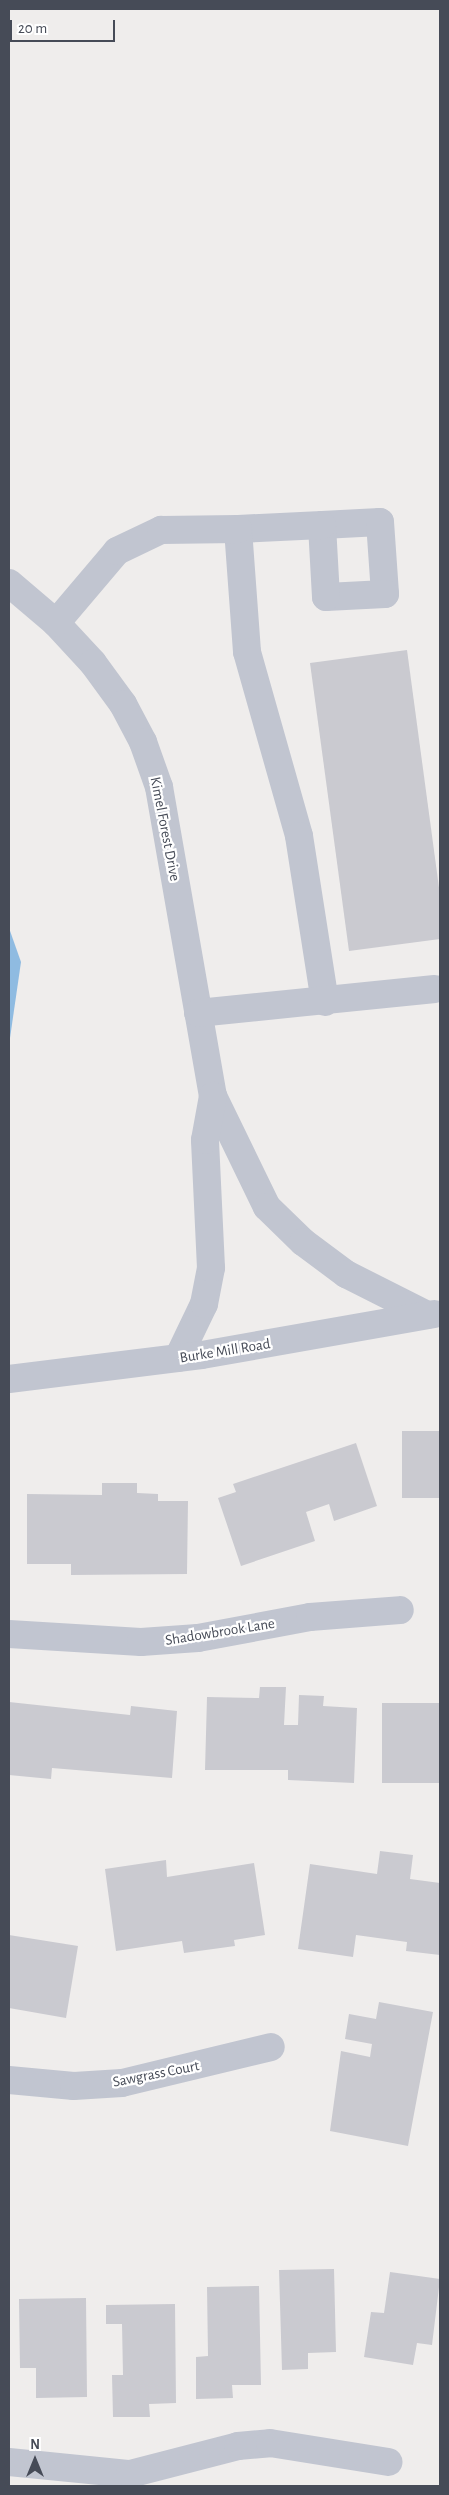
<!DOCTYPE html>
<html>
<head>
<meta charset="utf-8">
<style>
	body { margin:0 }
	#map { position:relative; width:449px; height:2495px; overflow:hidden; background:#efedec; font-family:"Alegreya Sans",sans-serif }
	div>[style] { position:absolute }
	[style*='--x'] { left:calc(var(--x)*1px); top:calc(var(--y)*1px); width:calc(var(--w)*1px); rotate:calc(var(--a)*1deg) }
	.water>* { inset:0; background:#8fbbe1 }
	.building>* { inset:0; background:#cacad0; transform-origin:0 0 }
	.minor>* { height:28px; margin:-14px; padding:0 14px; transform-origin:14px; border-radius:14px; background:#c1c5d0 }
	span { translate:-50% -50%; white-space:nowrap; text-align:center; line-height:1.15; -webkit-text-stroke:4.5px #fff; paint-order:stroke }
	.street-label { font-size:15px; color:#464b57 }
	.frame { position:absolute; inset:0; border:10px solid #464b57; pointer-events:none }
	.north { position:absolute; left:10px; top:2435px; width:50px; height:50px; -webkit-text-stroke:4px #fff; paint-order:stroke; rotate:0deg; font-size:14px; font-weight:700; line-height:20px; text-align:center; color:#464b57 }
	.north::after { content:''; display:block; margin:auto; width:18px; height:22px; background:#464b57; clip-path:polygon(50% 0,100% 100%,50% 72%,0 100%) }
	.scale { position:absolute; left:10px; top:20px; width:105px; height:22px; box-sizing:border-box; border:2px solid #464b57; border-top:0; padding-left:6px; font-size:15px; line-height:18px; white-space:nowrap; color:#464b57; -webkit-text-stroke:4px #fff; paint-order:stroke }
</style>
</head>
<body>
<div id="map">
	<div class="water">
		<div style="clip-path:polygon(9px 928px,21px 962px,9px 1045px)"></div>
	</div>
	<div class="building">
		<div style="clip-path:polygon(407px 650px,440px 895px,440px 939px,349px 951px,310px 663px)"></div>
		<div style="left:440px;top:1431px;width:67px;height:38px;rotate:90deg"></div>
		<div style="clip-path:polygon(356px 1443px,377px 1506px,334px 1521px,329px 1504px,306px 1512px,315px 1541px,241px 1566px,218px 1498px,236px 1492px,233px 1484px)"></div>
		<div style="clip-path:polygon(102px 1483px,137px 1483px,137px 1493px,158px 1494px,158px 1501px,188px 1501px,187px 1574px,71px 1575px,71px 1564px,27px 1564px,27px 1494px,102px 1495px)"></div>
		<div style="clip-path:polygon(260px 1687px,286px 1687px,284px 1725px,298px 1725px,299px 1695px,324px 1696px,323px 1706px,357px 1708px,354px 1783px,288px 1780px,288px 1770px,205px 1770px,207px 1697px,259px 1698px)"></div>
		<div style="clip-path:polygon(9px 1702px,130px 1715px,131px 1706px,177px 1711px,172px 1778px,52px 1768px,51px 1779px,9px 1775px)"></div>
		<div style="left:440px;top:1703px;width:80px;height:58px;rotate:90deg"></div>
		<div style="clip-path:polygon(380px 1851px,413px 1855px,410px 1879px,440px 1883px,440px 1955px,406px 1951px,407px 1942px,356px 1935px,353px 1957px,298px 1949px,310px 1864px,377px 1874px)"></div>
		<div style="clip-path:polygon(166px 1860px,167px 1877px,254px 1863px,265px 1935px,234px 1940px,235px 1946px,184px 1953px,182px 1941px,116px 1951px,105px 1869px)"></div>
		<div style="clip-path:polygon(9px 1935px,78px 1946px,66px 2018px,9px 2008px)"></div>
		<div style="clip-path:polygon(379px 2002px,433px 2012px,408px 2146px,330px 2131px,341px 2051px,370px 2057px,372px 2044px,345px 2039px,349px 2014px,376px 2019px)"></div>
		<div style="clip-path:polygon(334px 2269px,336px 2352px,308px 2353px,308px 2369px,282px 2370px,279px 2270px)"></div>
		<div style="clip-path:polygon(390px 2272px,440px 2279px,432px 2345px,417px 2343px,413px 2365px,364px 2357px,371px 2312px,384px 2313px)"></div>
		<div style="clip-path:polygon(259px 2286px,261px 2385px,232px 2385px,233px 2398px,196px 2399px,196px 2357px,208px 2356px,207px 2287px)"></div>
		<div style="clip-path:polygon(86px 2298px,87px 2397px,36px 2398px,36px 2368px,20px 2368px,19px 2299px)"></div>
		<div style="clip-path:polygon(175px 2304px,176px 2403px,149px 2404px,150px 2417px,113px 2417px,112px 2375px,123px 2375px,122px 2324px,106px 2324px,106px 2305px)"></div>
	</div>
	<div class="minor">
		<div style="--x:322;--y:525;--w:58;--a:-3"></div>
		<div style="--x:380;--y:522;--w:72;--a:86"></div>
		<div style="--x:385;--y:594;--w:59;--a:177.1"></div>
		<div style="--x:326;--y:597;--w:72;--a:-93.2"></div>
		<div style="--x:322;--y:525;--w:84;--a:177.3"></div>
		<div style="--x:238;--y:529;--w:123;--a:85.8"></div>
		<div style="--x:247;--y:652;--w:191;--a:74.2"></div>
		<div style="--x:299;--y:836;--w:168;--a:81.1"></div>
		<div style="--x:9;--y:583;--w:62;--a:40.4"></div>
		<div style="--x:56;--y:623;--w:54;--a:47.2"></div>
		<div style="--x:93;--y:663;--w:51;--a:53.8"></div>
		<div style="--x:123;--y:704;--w:43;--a:62.2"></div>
		<div style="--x:143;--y:742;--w:48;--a:70.4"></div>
		<div style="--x:159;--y:787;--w:314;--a:80.1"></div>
		<div style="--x:213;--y:1096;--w:123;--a:64.1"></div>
		<div style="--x:267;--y:1207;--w:50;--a:44.2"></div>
		<div style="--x:303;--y:1242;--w:54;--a:36.7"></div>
		<div style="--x:346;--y:1274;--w:91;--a:26.8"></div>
		<div style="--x:56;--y:623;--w:94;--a:-49.7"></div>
		<div style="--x:117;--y:551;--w:49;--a:-25.5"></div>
		<div style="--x:161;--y:530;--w:77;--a:-0.7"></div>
		<div style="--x:198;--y:1013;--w:238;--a:-5.8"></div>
		<div style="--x:178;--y:1358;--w:60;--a:-64.3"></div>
		<div style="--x:204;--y:1304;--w:37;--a:-79"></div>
		<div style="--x:211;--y:1268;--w:128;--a:-92.7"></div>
		<div style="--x:205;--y:1140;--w:45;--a:-79.7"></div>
		<div style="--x:9;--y:1379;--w:194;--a:-7.1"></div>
		<div style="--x:202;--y:1355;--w:236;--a:-10"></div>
		<div style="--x:9;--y:1634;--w:132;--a:3.5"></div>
		<div style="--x:141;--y:1642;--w:57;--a:-4"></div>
		<div style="--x:198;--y:1638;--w:114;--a:-10.6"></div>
		<div style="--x:310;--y:1617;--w:90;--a:-4.4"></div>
		<div style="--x:9;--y:2080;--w:65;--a:5.3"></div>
		<div style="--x:74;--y:2086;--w:48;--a:-3.6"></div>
		<div style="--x:122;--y:2083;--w:153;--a:-13.6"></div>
		<div style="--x:9;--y:2462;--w:122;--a:5.7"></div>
		<div style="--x:130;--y:2474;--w:112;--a:-14.5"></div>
		<div style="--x:238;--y:2446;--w:32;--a:-5"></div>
		<div style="--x:270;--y:2443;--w:120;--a:9.1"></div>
	</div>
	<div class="street-label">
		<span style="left:165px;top:829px;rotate:79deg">Kimel Forest Drive</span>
		<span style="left:225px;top:1351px;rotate:-9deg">Burke Mill Road</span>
		<span style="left:220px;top:1632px;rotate:-9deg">Shadowbrook Lane</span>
		<span style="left:156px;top:2074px;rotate:-11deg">Sawgrass Court</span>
	</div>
	<div class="frame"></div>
	<div class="north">N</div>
	<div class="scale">20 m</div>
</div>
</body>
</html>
